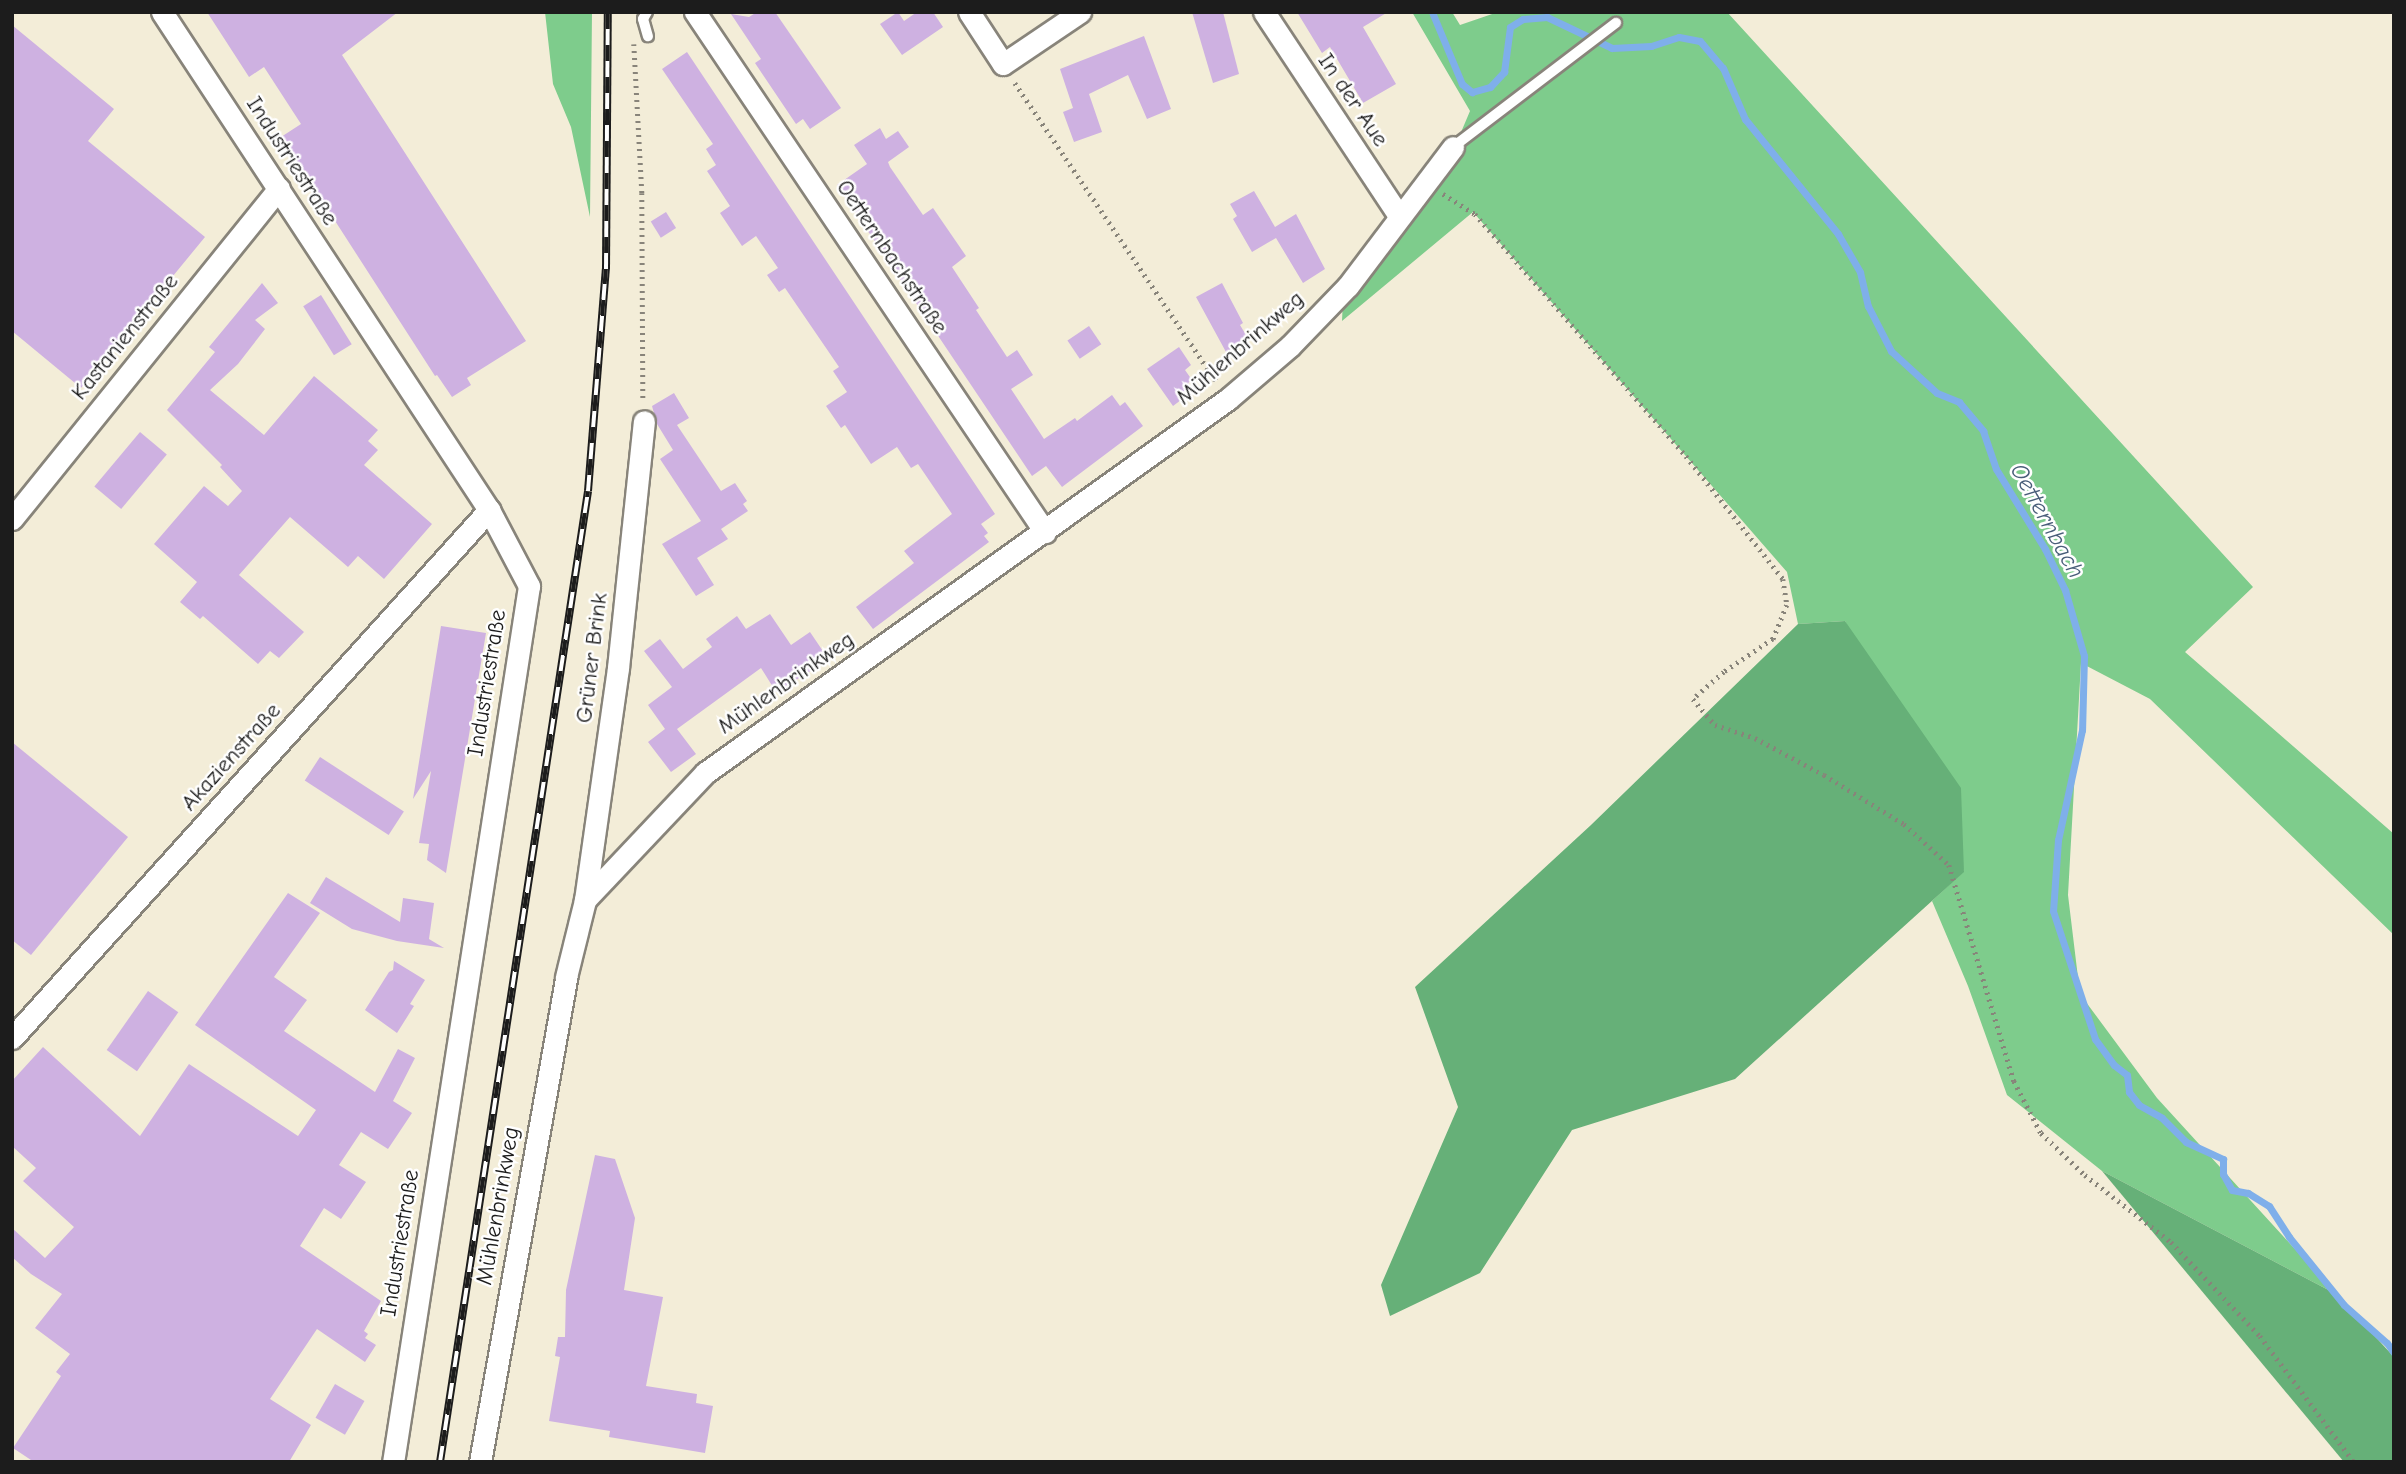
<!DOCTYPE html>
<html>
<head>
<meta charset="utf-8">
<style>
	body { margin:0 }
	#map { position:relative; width:2406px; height:1474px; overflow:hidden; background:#f3edd8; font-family:"Comic Neue",sans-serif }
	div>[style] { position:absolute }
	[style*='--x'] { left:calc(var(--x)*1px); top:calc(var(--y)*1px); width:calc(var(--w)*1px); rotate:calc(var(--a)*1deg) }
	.green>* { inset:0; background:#7ecc8c }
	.forest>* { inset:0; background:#66b078 }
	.stream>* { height:7px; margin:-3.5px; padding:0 3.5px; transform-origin:3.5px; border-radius:3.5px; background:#7fafea }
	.building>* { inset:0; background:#ceb1e1; transform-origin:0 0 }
	.path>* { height:4.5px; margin-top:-2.25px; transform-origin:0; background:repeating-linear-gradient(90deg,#88847a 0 2px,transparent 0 7px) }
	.roads { filter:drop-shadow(2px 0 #88847a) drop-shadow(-2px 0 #88847a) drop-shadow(0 2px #88847a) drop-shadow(0 -2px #88847a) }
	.service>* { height:10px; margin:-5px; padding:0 5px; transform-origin:5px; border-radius:5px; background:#fff }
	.minor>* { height:21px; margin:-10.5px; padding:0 10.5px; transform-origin:10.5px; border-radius:10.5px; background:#fff }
	.rail>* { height:8px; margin-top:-4px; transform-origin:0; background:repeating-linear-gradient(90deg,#fff 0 16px,#1c1c1c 0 32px); box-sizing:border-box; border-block:2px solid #1c1c1c }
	span { translate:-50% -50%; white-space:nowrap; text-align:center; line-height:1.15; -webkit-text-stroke:5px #fff; paint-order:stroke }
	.street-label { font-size:23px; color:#1c1c1c }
	.water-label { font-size:24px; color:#495e79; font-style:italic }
	.frame { position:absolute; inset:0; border:14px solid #1c1c1c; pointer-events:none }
</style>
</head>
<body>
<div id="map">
	<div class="green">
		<div style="clip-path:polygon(545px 12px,592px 12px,590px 217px,571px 127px,553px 84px)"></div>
		<div style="clip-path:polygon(1412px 12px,1452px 12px,1460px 25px,1498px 12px,1727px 12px,2253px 587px,2185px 652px,2394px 834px,2394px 935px,2150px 699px,2081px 663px,2068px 895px,2080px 994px,2157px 1098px,2336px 1294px,2102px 1171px,2007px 1095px,1968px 986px,1932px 901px,1964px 871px,1845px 621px,1798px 624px,1787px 572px,1473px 212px,1342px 321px,1343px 298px,1437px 189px,1470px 111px)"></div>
	</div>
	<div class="forest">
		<div style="clip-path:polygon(1845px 621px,1961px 788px,1964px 872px,1735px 1079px,1572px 1130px,1480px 1273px,1390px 1316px,1381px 1285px,1458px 1107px,1415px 987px,1591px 825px,1798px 624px)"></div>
		<div style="clip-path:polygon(2102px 1171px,2336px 1294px,2394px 1357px,2394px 1462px,2344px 1462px)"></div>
	</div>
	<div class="stream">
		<div style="--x:1432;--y:12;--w:78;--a:67.4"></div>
		<div style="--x:1462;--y:84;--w:13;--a:39"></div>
		<div style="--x:1472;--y:92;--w:19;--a:-16"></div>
		<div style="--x:1490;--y:87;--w:21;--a:-47"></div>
		<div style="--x:1504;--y:72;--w:45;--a:-82.4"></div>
		<div style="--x:1510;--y:27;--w:15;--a:-32"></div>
		<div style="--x:1523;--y:19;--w:24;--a:-5"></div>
		<div style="--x:1547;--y:17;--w:72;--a:25.5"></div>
		<div style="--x:1612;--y:48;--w:39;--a:-3"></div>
		<div style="--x:1651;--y:46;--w:29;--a:-18"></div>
		<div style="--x:1679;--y:37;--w:21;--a:11"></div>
		<div style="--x:1700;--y:41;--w:35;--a:50"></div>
		<div style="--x:1723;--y:68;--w:56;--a:66.7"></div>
		<div style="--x:1745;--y:119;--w:148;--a:51"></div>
		<div style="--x:1838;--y:234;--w:44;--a:59.9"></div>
		<div style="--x:1860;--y:272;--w:35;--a:77"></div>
		<div style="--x:1868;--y:306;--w:51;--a:62.9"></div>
		<div style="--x:1891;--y:351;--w:62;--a:42.4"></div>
		<div style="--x:1937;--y:393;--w:24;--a:22"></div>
		<div style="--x:1959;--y:402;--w:38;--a:50"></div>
		<div style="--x:1983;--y:431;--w:40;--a:71.1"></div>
		<div style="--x:1996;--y:469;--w:94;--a:58.5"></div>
		<div style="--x:2045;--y:549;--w:46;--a:64"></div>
		<div style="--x:2065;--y:590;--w:69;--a:73.9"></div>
		<div style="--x:2084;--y:656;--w:74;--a:91.5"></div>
		<div style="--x:2082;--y:730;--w:113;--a:102.3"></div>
		<div style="--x:2058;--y:840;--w:71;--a:94"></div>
		<div style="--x:2053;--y:911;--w:135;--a:71.8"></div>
		<div style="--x:2095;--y:1039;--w:32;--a:54"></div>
		<div style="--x:2114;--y:1065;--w:16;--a:38"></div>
		<div style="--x:2127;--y:1075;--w:17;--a:83"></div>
		<div style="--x:2129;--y:1092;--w:16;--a:52"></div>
		<div style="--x:2139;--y:1105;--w:26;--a:29"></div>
		<div style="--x:2162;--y:1118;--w:34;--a:45"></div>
		<div style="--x:2186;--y:1142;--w:41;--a:24.7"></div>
		<div style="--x:2223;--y:1159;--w:15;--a:90"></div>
		<div style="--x:2223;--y:1174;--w:18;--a:61"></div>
		<div style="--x:2232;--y:1190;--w:16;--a:11"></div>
		<div style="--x:2248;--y:1193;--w:25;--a:32"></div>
		<div style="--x:2269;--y:1206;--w:37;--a:57"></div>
		<div style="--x:2289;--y:1237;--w:87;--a:51"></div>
		<div style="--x:2344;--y:1305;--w:57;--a:41.5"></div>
		<div style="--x:2387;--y:1343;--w:12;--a:55"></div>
	</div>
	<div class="building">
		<div style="clip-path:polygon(207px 12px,398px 12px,342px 55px,526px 341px,467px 378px,471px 385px,452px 397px,437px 375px,435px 376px,281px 137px,301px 124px,264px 67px,249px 77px)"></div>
		<div style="clip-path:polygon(757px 12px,775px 12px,841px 108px,810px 129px,803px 119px,796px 124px,755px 63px,761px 59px,731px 14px,749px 17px)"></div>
		<div style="clip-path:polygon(898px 12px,904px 21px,917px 12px,933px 12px,943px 27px,902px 55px,880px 24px)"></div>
		<div style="clip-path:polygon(1192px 12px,1223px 12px,1239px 74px,1213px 83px)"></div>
		<div style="clip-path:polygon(1297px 12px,1388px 12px,1363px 27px,1396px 84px,1363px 103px,1330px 47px,1322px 53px)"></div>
		<div style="clip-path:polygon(12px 25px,114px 109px,88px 141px,205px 237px,81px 388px,12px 331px)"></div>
		<div style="clip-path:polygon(1144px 36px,1171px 109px,1147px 119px,1128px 75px,1089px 94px,1102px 132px,1074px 142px,1063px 112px,1073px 108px,1060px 69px)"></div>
		<div style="clip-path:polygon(687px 52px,995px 514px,981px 524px,988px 533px,984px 536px,989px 542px,873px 629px,856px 607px,914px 563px,904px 551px,952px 514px,918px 464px,911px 468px,897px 447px,871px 464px,845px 425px,841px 428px,826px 406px,847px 392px,833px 371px,839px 367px,785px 288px,779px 292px,767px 275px,778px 268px,756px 236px,742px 246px,720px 213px,730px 206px,707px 171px,716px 165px,706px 149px,713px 144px,662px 69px)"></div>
		<div style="clip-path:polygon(880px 128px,886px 139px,898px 131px,909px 147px,888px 162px,890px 167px,923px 215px,933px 208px,966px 256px,952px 267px,979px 308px,976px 310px,1007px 357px,1017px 350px,1033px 375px,1011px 389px,1044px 439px,1075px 418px,1077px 421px,1112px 395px,1120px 406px,1125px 402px,1143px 426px,1062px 487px,1046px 466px,1032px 476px,837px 185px,867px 164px,854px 145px)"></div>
		<div style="clip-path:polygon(1254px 191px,1275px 227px,1296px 214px,1325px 269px,1303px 283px,1276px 238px,1252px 252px,1233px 219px,1237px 216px,1230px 204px)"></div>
		<div style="left:666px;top:212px;width:19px;height:18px;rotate:58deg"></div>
		<div style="clip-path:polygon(262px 283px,278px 303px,255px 320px,265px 329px,238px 364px,210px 390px,264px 435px,314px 376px,378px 430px,368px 441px,378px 450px,364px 465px,432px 524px,384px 579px,358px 556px,348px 567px,290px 517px,239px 575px,304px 632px,279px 658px,270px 651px,258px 664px,203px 616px,200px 619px,180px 602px,197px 582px,154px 544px,204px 486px,228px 506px,242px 491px,220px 467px,222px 465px,167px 410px,215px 352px,209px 347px)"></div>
		<div style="clip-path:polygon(1222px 283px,1243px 323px,1240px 325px,1249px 340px,1226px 352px,1196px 297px)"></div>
		<div style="left:321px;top:295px;width:58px;height:21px;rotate:58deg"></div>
		<div style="left:1089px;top:326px;width:22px;height:26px;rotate:56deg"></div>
		<div style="clip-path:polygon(1179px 347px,1191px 365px,1185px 370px,1192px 380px,1188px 383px,1193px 391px,1173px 406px,1147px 369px)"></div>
		<div style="clip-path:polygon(674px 393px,689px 418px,677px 425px,721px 491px,735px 483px,747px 501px,743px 504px,748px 511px,721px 529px,728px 539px,697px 558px,714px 585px,696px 596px,662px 544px,701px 521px,660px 459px,673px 450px,657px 424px,652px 406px)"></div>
		<div style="left:140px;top:432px;width:35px;height:71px;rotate:40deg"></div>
		<div style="clip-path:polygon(770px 614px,791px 645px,810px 632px,829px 660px,776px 692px,761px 668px,677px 729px,696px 754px,671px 772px,648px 742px,665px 729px,648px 705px,672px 687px,644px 651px,660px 639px,683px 669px,712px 647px,706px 639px,737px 616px,746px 629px)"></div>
		<div style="clip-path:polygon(441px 626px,486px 633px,446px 873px,427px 860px,429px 844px,419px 843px,431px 771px,413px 799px)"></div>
		<div style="clip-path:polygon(12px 742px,128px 837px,31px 955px,12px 940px)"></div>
		<div style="left:320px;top:757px;width:100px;height:28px;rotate:33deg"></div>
		<div style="clip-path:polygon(326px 877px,400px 922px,403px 898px,434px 903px,429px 939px,444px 948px,397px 941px,352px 929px,310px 903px)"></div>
		<div style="clip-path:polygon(288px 893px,320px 913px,274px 977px,307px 1000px,284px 1031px,375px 1092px,398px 1049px,415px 1058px,393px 1101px,412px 1113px,388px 1149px,361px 1132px,339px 1165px,366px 1182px,341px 1219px,324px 1208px,300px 1246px,381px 1301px,364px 1331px,368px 1334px,365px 1338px,376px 1345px,365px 1362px,317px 1329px,270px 1399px,311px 1425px,289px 1462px,34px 1462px,13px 1448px,61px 1376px,56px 1372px,70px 1354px,35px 1328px,62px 1294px,31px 1274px,12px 1257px,12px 1228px,45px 1258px,74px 1227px,23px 1181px,36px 1168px,12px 1146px,12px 1081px,43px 1047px,140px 1136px,189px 1064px,298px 1136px,316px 1110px,195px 1025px)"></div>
		<div style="clip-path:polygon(394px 961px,425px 980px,410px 1004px,414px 1006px,397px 1033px,365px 1010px,389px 972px,393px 970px)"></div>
		<div style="left:148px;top:991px;width:37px;height:72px;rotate:35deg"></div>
		<div style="clip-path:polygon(595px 1155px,615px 1159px,635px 1218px,624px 1290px,663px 1297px,646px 1386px,697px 1394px,696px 1403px,713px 1406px,705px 1453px,609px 1437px,610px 1431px,549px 1421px,560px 1357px,555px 1356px,558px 1337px,565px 1337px,566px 1290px)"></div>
		<div style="left:335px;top:1384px;width:34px;height:39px;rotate:30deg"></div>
	</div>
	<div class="path">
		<div style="--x:634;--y:44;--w:149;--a:86.9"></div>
		<div style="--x:642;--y:193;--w:209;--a:89.7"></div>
		<div style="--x:1015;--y:83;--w:362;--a:56"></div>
		<div style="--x:1443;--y:194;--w:38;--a:32"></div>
		<div style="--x:1475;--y:214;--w:321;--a:48.9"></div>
		<div style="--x:1686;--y:456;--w:157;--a:51.7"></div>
		<div style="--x:1783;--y:579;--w:26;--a:81"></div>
		<div style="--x:1787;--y:605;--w:37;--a:112"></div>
		<div style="--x:1773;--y:639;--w:59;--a:146"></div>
		<div style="--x:1724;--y:672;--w:41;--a:138.9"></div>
		<div style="--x:1693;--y:699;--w:34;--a:50"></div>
		<div style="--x:1715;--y:725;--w:42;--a:18"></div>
		<div style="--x:1755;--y:738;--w:78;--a:28.2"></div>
		<div style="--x:1824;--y:775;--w:94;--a:31.5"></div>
		<div style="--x:1904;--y:824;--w:61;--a:42.3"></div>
		<div style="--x:1949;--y:865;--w:226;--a:73.3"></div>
		<div style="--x:2014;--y:1081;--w:59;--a:62.6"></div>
		<div style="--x:2041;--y:1133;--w:61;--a:43.7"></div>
		<div style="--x:2085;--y:1175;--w:109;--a:37.9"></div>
		<div style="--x:2171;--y:1242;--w:129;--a:46.6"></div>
		<div style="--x:2260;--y:1336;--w:157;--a:53.3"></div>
	</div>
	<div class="roads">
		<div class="service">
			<div style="--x:647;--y:12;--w:8;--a:120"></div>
			<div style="--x:643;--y:19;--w:18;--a:74"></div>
			<div style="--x:1453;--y:147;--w:205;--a:-37.3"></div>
		</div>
		<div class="minor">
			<div style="--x:162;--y:12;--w:596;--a:56.71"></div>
			<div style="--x:489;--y:510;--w:86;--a:62.2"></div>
			<div style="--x:529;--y:586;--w:886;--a:98.82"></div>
			<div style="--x:695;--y:12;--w:627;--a:56.06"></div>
			<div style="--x:969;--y:12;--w:62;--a:56.8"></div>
			<div style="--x:1003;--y:64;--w:93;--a:-34"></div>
			<div style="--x:1264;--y:12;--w:245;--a:56.5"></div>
			<div style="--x:12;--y:519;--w:425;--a:-51.1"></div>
			<div style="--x:585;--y:900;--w:234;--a:-81.9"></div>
			<div style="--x:618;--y:668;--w:248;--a:-84"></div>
			<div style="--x:12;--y:1038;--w:712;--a:-47.91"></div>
			<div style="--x:480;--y:1462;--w:493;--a:-79.9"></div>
			<div style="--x:566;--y:977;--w:79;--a:-76.1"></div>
			<div style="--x:585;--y:900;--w:175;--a:-46.6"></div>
			<div style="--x:705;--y:773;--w:643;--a:-35.57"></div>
			<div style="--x:1228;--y:399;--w:82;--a:-40.5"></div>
			<div style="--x:1290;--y:346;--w:83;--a:-46"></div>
			<div style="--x:1348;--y:286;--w:174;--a:-52.9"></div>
		</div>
	</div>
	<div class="rail">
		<div style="--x:440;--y:1462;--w:982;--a:-81.33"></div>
		<div style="--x:588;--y:491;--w:223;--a:-85.4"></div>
		<div style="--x:606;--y:269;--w:257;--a:-89.6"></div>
	</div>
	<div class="street-label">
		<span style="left:1353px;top:100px;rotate:56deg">In der Aue</span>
		<span style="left:292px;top:161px;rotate:57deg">Industriestraße</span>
		<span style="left:892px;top:257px;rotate:56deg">Oetternbachstraße</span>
		<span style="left:125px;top:337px;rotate:-51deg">Kastanienstraße</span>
		<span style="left:1240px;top:348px;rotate:-41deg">Mühlenbrinkweg</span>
		<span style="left:592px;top:658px;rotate:-83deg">Grüner Brink</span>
		<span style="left:487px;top:683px;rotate:-81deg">Industriestraße</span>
		<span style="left:786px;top:683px;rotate:-35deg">Mühlenbrinkweg</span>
		<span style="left:231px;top:757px;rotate:-48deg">Akazienstraße</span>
		<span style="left:498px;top:1206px;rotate:-80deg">Mühlenbrinkweg</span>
		<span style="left:400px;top:1243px;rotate:-81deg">Industriestraße</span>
	</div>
	<div class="water-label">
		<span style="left:2047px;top:521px;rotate:61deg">Oetternbach</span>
	</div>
	<div class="frame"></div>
</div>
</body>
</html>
